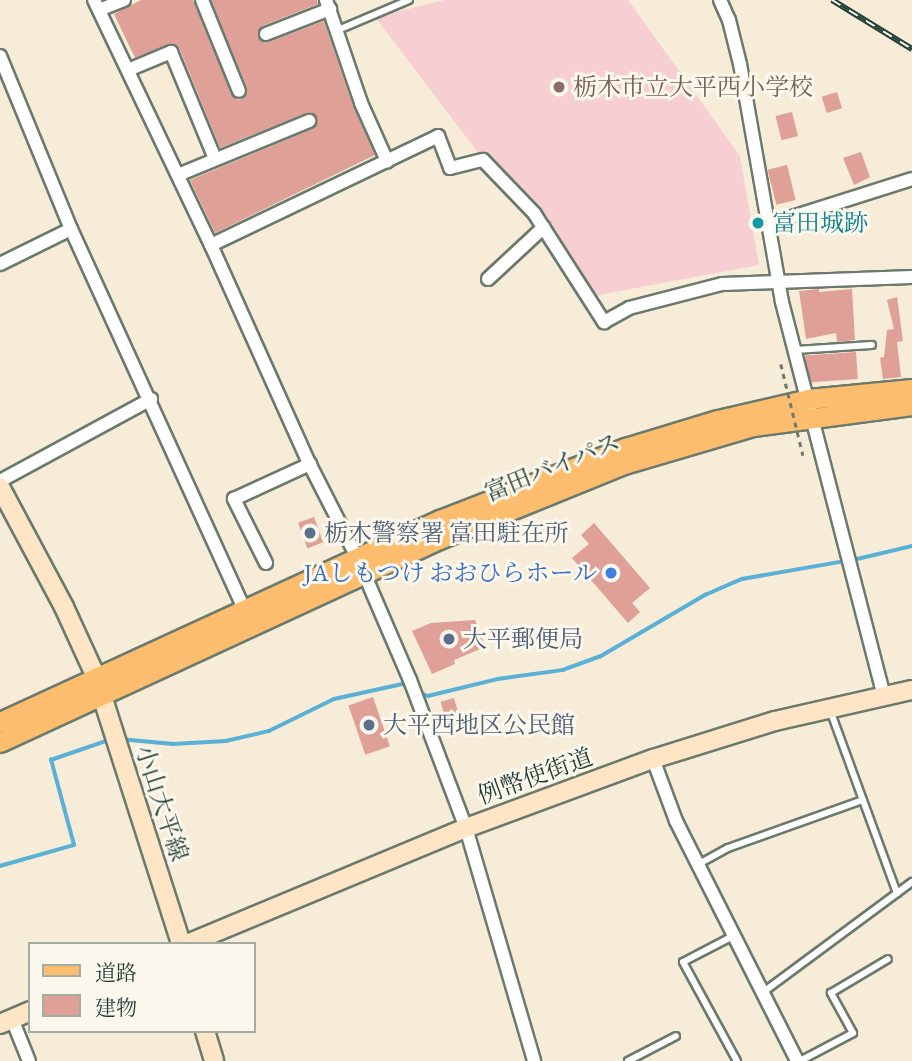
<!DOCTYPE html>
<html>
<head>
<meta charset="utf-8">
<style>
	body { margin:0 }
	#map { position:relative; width:912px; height:1061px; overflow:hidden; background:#f6ecd7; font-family:"EB Garamond","Noto Serif JP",serif }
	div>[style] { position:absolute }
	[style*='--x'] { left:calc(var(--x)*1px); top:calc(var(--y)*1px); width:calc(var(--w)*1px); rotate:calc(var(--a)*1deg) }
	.built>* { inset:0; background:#f7cfd3 }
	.stream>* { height:3.5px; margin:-1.75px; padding:0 1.75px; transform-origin:1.75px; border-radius:1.75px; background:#5ab0d6 }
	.building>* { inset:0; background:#dea097; transform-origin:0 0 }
	.roads { filter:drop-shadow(2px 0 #6a7a6d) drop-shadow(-2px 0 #6a7a6d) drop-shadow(0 2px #6a7a6d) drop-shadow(0 -2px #6a7a6d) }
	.lane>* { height:6px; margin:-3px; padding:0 3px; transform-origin:3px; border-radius:3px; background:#fff }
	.street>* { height:12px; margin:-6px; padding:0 6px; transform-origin:6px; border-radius:6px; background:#fff }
	.secondary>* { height:18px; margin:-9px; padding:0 9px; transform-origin:9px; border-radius:9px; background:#fee5c5 }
	.primary>* { height:19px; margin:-9.5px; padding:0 9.5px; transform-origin:9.5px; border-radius:9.5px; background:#fcbd6f }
	.rail>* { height:6px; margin-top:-3px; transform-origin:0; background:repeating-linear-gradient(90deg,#fbf7ec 0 10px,#1f3d34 0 20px); box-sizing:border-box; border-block:2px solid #1f3d34 }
	.path-bridge>* { height:2.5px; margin-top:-1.25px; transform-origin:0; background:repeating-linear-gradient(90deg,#6a7a6d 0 5px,transparent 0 10px) }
	.dots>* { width:19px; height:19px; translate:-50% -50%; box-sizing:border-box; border:4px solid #fbf7ec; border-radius:50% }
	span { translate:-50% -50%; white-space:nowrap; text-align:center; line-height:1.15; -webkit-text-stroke:6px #fbf7ec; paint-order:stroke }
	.education-label { font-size:24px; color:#785e54 }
	.left { translate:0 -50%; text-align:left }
	.culture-label { font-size:24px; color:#0d838f }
	.street-label { font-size:24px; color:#1f3d34 }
	.service-label { font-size:24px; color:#4e5e75 }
	.shop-label { font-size:24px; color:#366cbe }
	.right { translate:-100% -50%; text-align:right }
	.legend { position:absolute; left:28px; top:942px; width:228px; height:91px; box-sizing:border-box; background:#fbf7ec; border:2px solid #a3ada2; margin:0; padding:9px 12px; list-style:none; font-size:21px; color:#1f3d34 }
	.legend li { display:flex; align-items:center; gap:14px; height:35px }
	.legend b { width:35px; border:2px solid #a3ada2 }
</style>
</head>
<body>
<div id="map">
	<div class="built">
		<div style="clip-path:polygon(445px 0,628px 0,740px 156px,759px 265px,588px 297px,375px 17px)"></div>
	</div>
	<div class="stream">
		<div style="--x:853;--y:560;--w:61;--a:-13.3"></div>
		<div style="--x:419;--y:692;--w:10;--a:24"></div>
		<div style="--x:428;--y:696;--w:72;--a:-13.7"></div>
		<div style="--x:498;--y:679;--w:66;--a:-7.9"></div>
		<div style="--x:563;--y:670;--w:40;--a:-20.2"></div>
		<div style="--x:601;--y:656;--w:121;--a:-30.4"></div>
		<div style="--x:705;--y:595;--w:40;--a:-23.4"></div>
		<div style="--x:742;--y:579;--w:105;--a:-9.9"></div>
		<div style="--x:120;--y:739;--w:53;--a:5.4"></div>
		<div style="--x:173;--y:744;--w:53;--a:-3.2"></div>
		<div style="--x:226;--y:741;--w:44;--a:-13.1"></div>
		<div style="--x:269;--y:731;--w:72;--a:-26.2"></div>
		<div style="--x:334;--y:699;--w:71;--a:-12.3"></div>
		<div style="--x:403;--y:684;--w:7;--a:27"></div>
		<div style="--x:0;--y:866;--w:77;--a:-15.8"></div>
		<div style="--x:74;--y:845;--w:88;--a:-105.1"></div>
		<div style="--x:51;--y:760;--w:61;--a:-19"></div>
	</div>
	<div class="building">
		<div style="clip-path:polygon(141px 0,193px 0,231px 94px,238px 100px,246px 96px,247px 88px,211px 0,317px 0,318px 4px,262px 26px,258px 37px,261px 41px,269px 42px,324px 21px,353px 106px,375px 155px,215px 233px,190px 180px,312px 129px,317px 118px,314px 114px,306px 113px,220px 148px,178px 45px,168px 44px,135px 58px,114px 14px)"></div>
		<div style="left:837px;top:92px;width:17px;height:16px;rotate:73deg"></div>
		<div style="left:792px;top:112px;width:25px;height:17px;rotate:76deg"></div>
		<div style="clip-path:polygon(861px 152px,870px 177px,854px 185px,843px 158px)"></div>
		<div style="left:787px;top:165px;width:36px;height:20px;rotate:76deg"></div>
		<div style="clip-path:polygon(819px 289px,819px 292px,852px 289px,855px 340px,837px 342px,836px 333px,806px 339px,799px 291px)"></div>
		<div style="clip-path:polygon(897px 297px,903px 341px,897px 342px,901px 377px,883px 379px,880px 358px,884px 357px,887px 330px,894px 329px,887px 300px)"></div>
		<div style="left:856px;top:352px;width:27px;height:51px;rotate:86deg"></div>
		<div style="left:314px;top:517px;width:27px;height:17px;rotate:70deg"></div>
		<div style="clip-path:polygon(594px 523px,650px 588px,632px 603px,640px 612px,628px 623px,572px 558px,589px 544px,581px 535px)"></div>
		<div style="clip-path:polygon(475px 620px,485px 647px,454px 660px,455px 664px,432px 674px,412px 631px,431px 623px)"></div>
		<div style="left:373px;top:697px;width:52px;height:26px;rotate:71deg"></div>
		<div style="left:454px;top:698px;width:18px;height:14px;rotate:74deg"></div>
	</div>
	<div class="roads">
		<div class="lane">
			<div style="--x:338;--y:30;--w:77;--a:-22.9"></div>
			<div style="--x:795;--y:350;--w:77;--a:-3.7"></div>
			<div style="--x:830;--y:710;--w:195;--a:69.9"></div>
			<div style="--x:697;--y:865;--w:35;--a:-29"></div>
			<div style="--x:728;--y:848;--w:143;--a:-19.6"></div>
			<div style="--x:733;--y:936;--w:56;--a:152.5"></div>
			<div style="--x:683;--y:962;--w:113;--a:61.4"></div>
			<div style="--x:762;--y:993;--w:187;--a:-36.5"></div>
			<div style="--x:628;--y:1061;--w:54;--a:-27.5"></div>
			<div style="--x:800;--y:1061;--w:60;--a:-27.8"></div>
			<div style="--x:853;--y:1033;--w:46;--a:-118.8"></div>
			<div style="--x:831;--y:993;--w:66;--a:-30.8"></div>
		</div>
		<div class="street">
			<div style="--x:94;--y:0;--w:272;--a:64.5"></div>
			<div style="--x:211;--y:245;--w:237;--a:65.8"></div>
			<div style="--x:308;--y:461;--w:108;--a:63"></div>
			<div style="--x:357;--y:557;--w:134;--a:66.7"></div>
			<div style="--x:410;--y:680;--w:158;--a:69.3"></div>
			<div style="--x:466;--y:828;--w:243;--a:73.7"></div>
			<div style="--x:202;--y:0;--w:98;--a:67.9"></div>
			<div style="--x:326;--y:0;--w:109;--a:71.2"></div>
			<div style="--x:361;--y:103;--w:64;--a:65.9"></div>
			<div style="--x:720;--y:0;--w:22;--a:66"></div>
			<div style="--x:729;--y:20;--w:45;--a:76"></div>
			<div style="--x:740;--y:64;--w:242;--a:80"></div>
			<div style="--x:782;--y:302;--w:406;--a:75.5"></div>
			<div style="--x:99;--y:10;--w:27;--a:-22"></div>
			<div style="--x:266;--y:34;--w:69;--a:-21.3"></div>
			<div style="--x:0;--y:56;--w:187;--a:67.7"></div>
			<div style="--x:71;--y:229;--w:417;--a:65.5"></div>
			<div style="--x:128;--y:70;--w:47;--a:-22.7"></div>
			<div style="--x:171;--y:52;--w:116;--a:67.6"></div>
			<div style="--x:178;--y:175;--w:142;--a:-22.4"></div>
			<div style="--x:767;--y:225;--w:152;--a:-17.6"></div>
			<div style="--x:211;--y:245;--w:252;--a:-25.6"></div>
			<div style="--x:438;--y:136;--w:34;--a:69"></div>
			<div style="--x:450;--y:168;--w:34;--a:-14"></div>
			<div style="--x:483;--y:160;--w:74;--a:46.1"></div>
			<div style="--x:534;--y:213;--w:130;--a:57.3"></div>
			<div style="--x:604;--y:322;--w:29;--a:-29"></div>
			<div style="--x:629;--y:308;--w:96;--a:-14.5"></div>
			<div style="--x:722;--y:284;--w:190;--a:-2.1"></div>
			<div style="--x:0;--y:264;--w:79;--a:-26.2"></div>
			<div style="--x:488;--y:279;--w:76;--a:-42.9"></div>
			<div style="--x:0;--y:481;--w:172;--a:-28.5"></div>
			<div style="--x:266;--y:563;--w:72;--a:-116.6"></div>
			<div style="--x:234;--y:499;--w:84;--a:-24.7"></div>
			<div style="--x:653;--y:759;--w:66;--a:69.6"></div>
			<div style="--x:676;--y:821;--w:269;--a:63.2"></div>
			<div style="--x:12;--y:1019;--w:45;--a:68"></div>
		</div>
		<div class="secondary">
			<div style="--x:0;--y:487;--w:136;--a:61.9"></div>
			<div style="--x:64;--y:607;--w:77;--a:65.4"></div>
			<div style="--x:96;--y:677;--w:280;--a:72.3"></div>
			<div style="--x:187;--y:944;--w:302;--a:-22.6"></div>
			<div style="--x:466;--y:828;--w:199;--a:-20.3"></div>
			<div style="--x:653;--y:759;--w:128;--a:-17.3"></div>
			<div style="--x:775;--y:721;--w:140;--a:-12.8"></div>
			<div style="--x:0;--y:1024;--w:33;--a:-23"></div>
			<div style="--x:205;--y:1031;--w:31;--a:73"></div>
		</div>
		<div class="primary">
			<div style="--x:0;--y:722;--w:484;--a:-24.7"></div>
			<div style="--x:440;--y:520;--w:199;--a:-21.3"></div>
			<div style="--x:625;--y:448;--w:97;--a:-16.8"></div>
			<div style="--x:718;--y:420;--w:92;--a:-13.1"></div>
			<div style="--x:808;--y:399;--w:104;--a:-5.5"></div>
			<div style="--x:0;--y:742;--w:484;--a:-24.8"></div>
			<div style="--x:439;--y:539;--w:196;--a:-22.1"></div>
			<div style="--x:621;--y:465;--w:138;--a:-16.5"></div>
			<div style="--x:753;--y:426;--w:160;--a:-7.5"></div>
		</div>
	</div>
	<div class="rail">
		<div style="--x:832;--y:0;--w:94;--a:31.5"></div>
	</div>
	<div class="path-bridge">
		<div style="--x:781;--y:364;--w:94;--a:76.4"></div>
	</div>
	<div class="dots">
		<div style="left:559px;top:87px;background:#8d6e63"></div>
		<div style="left:758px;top:223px;background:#0f9aa8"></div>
		<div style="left:310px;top:533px;background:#5c6f8a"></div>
		<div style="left:611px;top:573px;background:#3f7fe0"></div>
		<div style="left:449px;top:639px;background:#5c6f8a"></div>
		<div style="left:369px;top:725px;background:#5c6f8a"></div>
	</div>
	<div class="education-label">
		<span class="left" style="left:573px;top:87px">栃木市立大平西小学校</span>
	</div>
	<div class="culture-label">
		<span class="left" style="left:772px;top:223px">富田城跡</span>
	</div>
	<div class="street-label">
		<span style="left:552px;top:467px;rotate:-22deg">富田バイパス</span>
		<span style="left:535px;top:776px;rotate:-20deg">例幣使街道</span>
		<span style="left:162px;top:803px;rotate:72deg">小山大平線</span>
	</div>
	<div class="service-label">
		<span class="left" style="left:324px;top:533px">栃木警察署 富田駐在所</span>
		<span class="left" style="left:463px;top:639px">大平郵便局</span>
		<span class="left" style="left:383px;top:725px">大平西地区公民館</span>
	</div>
	<div class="shop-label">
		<span class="right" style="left:597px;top:573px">JAしもつけ おおひらホール</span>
	</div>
	<ul class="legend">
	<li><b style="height:9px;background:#fcbd6f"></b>道路</li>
	<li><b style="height:19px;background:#dea097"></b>建物</li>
	</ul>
</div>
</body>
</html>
